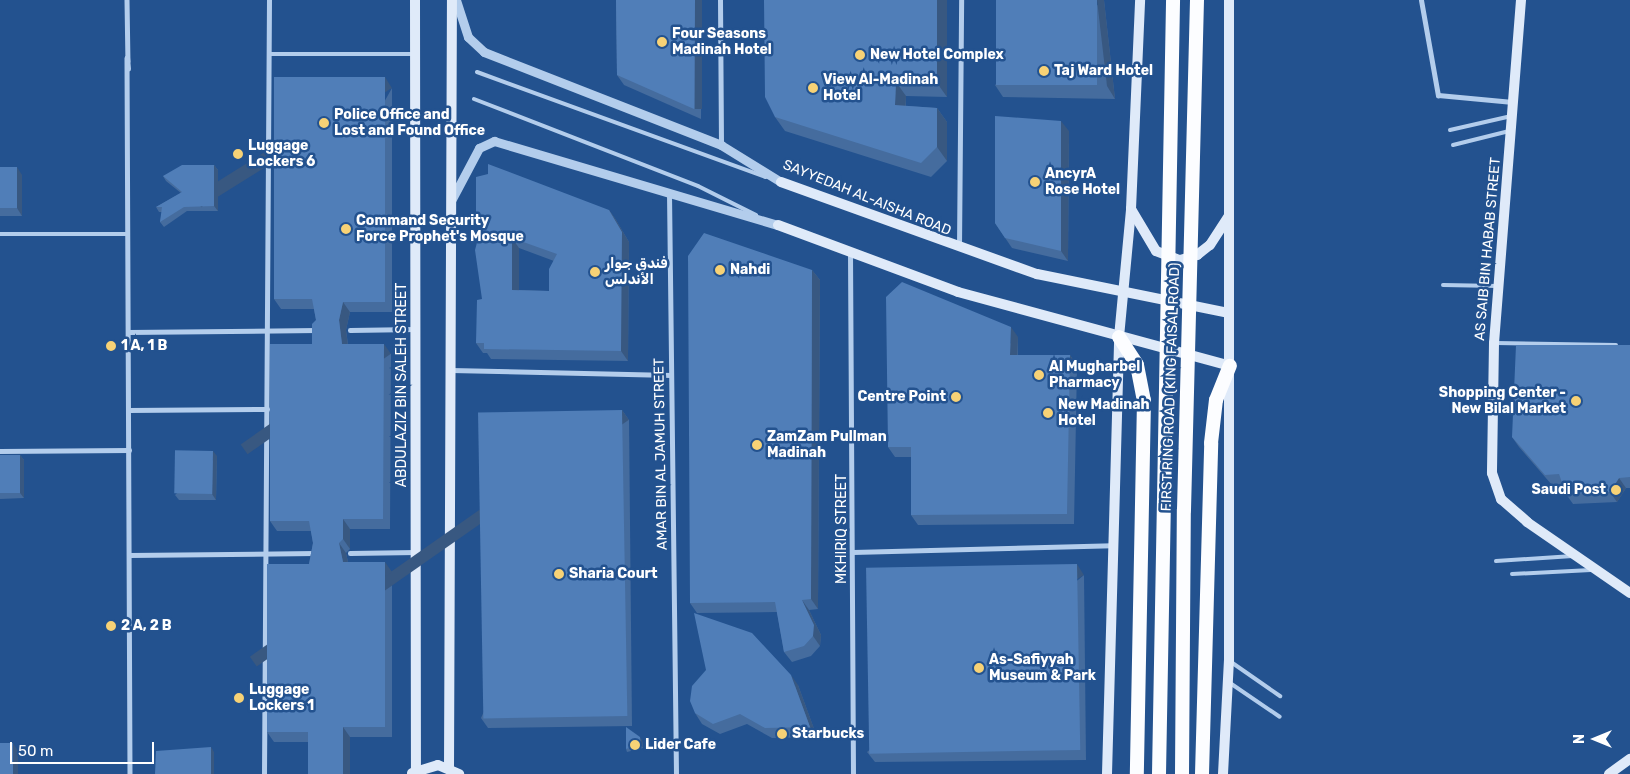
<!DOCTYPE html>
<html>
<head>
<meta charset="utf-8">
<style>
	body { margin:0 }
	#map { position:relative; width:1630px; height:774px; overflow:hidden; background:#23528f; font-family:Rubik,Vazirmatn,sans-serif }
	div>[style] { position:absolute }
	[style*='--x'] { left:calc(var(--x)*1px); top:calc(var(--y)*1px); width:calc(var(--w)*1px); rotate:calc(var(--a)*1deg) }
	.service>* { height:4px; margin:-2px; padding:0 2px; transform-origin:2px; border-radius:2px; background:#b3cdec }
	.pedestrian>* { height:4.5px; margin:-2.25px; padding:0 2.25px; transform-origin:2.25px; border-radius:2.25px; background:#b3cdec }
	.minor>* { height:5px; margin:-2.5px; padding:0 2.5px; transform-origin:2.5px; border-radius:2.5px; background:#b3cdec }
	.tertiary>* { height:9px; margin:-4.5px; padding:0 4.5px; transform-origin:4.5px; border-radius:4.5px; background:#b3cdec }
	.secondary>* { height:10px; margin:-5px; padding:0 5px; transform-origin:5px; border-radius:5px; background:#dfeaf9 }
	.trunk>* { height:14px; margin:-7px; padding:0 7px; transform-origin:7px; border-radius:7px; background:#fcfdff }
	.wall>* { inset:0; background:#456c9e }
	.shaded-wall>* { inset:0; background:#385881; transform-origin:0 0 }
	.building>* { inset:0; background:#507eb8; transform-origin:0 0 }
	.dots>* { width:14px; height:14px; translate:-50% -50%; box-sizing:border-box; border:2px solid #23528f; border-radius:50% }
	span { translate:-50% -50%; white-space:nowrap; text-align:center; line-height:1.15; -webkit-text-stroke:5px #23528f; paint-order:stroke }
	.poi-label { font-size:14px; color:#fff; font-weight:700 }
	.left { translate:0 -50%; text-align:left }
	.right { translate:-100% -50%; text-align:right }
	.street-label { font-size:14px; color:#fff }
	.north { position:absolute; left:1570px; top:714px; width:50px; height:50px; -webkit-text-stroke:4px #23528f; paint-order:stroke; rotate:270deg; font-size:14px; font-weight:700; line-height:20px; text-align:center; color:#fff }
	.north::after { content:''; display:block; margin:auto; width:18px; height:22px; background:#fff; clip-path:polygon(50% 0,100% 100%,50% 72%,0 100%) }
	.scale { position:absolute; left:10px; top:742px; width:144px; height:22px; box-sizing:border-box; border:2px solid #fff; border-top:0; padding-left:6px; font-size:15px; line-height:18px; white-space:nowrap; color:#fff; -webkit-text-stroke:4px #23528f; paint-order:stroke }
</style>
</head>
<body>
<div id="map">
	<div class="service">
		<div style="--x:477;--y:72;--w:307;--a:20"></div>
		<div style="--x:474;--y:99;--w:240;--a:21.2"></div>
		<div style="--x:698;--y:186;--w:65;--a:26.6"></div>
		<div style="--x:1450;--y:130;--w:63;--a:-12.9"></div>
		<div style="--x:1453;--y:145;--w:58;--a:-14"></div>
		<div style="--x:1443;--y:285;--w:55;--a:1"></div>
		<div style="--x:1496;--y:343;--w:120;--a:1"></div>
		<div style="--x:1496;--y:561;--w:77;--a:-3.7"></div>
		<div style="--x:1512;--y:574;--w:79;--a:-2.9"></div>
		<div style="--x:1231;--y:662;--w:60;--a:34.8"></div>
		<div style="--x:1230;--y:683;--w:60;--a:34.2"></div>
	</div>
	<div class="pedestrian">
		<div style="--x:127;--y:0;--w:61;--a:89.1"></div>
		<div style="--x:270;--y:54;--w:145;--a:0"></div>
		<div style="--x:128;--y:69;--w:11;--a:-95"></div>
		<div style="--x:127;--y:58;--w:716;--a:89.76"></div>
		<div style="--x:0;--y:234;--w:128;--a:0"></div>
		<div style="--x:350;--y:330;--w:65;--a:-0.9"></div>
		<div style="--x:128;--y:332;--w:189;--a:-0.6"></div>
		<div style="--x:451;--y:370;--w:220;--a:1.3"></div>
		<div style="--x:128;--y:410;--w:139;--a:-0.4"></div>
		<div style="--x:0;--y:451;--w:129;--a:-0.4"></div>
		<div style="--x:853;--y:552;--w:259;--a:-1.5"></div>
		<div style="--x:350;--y:553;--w:66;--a:-0.9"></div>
		<div style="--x:129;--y:555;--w:186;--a:-0.6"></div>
		<div style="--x:264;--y:774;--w:774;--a:-89.63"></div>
	</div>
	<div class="minor">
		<div style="--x:720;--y:0;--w:145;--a:89.6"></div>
		<div style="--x:1421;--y:0;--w:97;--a:79.9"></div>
		<div style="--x:1438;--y:95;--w:75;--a:5.3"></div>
		<div style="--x:669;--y:193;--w:581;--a:89.31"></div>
		<div style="--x:959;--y:247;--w:247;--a:-89.5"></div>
		<div style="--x:850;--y:253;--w:521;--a:89.67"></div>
	</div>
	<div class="tertiary">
		<div style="--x:456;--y:0;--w:39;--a:72"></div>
		<div style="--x:468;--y:37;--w:22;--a:43"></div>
		<div style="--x:484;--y:52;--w:255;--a:21.4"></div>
		<div style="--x:721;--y:145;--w:70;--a:31.7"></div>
		<div style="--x:452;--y:199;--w:58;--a:-62.1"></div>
		<div style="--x:479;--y:148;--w:17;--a:-25"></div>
		<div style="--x:494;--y:141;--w:296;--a:16.5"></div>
	</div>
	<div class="secondary">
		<div style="--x:415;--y:0;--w:770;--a:89.93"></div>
		<div style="--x:1521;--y:0;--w:344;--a:94.5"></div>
		<div style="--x:1494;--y:343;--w:130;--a:90.9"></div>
		<div style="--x:1492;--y:473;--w:28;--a:71"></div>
		<div style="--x:1501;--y:499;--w:35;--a:41"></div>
		<div style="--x:1527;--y:522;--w:125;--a:34.6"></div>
		<div style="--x:781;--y:182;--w:272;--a:19.8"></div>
		<div style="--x:1037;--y:274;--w:195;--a:11.5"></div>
		<div style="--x:1131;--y:209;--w:49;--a:59.2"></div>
		<div style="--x:1156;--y:251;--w:26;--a:21"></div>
		<div style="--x:1180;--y:260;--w:18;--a:-16"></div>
		<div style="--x:1197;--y:255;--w:16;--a:-38"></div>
		<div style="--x:1210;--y:245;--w:33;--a:-57"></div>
		<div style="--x:778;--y:225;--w:192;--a:20.4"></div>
		<div style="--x:958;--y:292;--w:282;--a:15.2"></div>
		<div style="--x:449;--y:768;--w:768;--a:-89.78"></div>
		<div style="--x:412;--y:773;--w:27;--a:-17"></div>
		<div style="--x:438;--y:765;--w:23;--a:23"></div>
		<div style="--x:1107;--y:774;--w:437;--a:-88.4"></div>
		<div style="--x:1119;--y:337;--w:129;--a:-84.6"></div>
		<div style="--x:1131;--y:209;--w:209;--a:-87.5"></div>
		<div style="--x:1223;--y:774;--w:114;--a:-87"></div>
		<div style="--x:1229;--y:660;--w:660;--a:-90"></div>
		<div style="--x:1609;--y:774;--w:26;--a:-36"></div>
	</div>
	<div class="trunk">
		<div style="--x:1119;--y:337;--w:33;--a:57"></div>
		<div style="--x:1137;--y:365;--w:36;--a:79"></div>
		<div style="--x:1144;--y:400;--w:374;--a:91.1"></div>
		<div style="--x:1159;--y:774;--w:774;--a:-88.96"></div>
		<div style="--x:1182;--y:774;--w:264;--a:-89.6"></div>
		<div style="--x:1184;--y:510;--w:510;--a:-88.54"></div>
		<div style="--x:1202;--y:774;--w:331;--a:-88.4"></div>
		<div style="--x:1211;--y:443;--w:43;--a:-83.4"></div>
		<div style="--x:1216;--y:400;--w:37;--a:-68"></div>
	</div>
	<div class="wall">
		<div style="clip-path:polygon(616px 0,702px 0,701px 119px,624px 85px,617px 75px)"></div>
		<div style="clip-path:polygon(764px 0,947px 0,947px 97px,906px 96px,906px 106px,937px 108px,947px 122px,947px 161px,931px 177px,785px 131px,775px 117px)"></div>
		<div style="clip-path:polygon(1104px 0,1115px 99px,1003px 97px,995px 85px)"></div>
		<div style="clip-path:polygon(392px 88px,392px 312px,350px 312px,346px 330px,348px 344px,391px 354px,390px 529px,350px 529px,350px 549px,346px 553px,348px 562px,392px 572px,392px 737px,350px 737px,350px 774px,308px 742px,274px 742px,267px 732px,309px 564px,313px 543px,311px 531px,277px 531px,270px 521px,312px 344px,316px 320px,314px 309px,281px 309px,274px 299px)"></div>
		<div style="clip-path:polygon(1069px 131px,1068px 261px,1012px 248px,995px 223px)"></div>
		<div style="clip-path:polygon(214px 165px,218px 170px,218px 211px,187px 211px,164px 227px,160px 222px,162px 212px,159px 212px,156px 207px,181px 193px,166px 181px,163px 176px)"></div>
		<div style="clip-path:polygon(0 167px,22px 175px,22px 216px,0 216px)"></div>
		<div style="clip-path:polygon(evenodd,609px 210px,616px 220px,629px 242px,628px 361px,491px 359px,487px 353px,483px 353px,476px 343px,482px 299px,482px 223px,476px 215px,609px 210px,519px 248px,554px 261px,549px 291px,519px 290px,519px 248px)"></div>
		<div style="clip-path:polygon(812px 270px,820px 280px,818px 609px,809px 610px,821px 635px,820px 646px,811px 656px,792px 662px,784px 652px,777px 612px,697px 613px,690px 603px)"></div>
		<div style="clip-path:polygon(1018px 337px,1018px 355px,1070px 355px,1077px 366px,1074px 524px,918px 525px,911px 515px,911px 457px,895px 457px,888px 447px)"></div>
		<div style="clip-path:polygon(1630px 345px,1630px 488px,1626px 488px,1617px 502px,1573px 504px,1566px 494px,1563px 485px,1552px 485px,1519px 447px,1512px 437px)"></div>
		<div style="clip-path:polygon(622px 410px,629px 420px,632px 726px,488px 728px,481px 718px)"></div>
		<div style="clip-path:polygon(0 455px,20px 455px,24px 460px,24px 498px,0 499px)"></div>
		<div style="clip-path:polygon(217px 456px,216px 500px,179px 500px,175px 495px)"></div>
		<div style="clip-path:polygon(1084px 575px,1086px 760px,875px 762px,867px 752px)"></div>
		<div style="clip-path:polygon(798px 685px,817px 737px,772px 738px,747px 724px,720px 734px,702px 724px,695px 713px)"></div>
		<div style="clip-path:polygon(642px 740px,643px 748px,627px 752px,626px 749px)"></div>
	</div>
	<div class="shaded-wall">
		<div style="left:695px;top:0;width:7px;height:109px"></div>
		<div style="clip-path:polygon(937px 0,947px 0,947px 97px,937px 83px)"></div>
		<div style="clip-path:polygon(1097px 0,1104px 0,1115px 99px,1107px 86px)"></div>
		<div style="left:385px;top:77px;width:13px;height:225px;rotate:58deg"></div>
		<div style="clip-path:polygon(896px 82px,906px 96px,905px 119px,895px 105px)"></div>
		<div style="clip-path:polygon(937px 108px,947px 122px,947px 161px,937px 147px)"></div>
		<div style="clip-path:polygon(1061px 121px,1069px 131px,1068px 261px,1061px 251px)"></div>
		<div style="clip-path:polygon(214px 165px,218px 170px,218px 211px,214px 206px)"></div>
		<div style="clip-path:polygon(17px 167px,22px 175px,22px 216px,17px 208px)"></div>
		<div style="clip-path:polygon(609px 210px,616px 220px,629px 242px,628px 361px,621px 351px)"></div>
		<div style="clip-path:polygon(512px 238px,519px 248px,519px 300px,512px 290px)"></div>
		<div style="clip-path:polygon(812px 270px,820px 280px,818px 609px,811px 599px)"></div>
		<div style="clip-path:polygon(343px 302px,350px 312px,346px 330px,349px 354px,342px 344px,339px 320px)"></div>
		<div style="clip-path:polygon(1011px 327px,1018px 337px,1017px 366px,1010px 355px)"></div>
		<div style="left:384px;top:344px;width:12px;height:175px;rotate:55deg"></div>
		<div style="left:1070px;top:355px;width:13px;height:159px;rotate:58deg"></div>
		<div style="left:622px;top:410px;width:12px;height:306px;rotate:55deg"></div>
		<div style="clip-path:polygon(213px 451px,217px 456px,216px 500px,212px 494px)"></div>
		<div style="clip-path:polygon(20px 455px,24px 460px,24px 498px,20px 493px)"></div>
		<div style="clip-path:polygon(1619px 478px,1626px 488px,1617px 502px,1610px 492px)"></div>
		<div style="clip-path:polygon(343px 519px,350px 529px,350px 549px,343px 539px)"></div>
		<div style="clip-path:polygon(339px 543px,346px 553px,350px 572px,343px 562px)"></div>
		<div style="left:385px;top:562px;width:12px;height:165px;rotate:55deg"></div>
		<div style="left:1077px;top:564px;width:13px;height:186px;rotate:58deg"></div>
		<div style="clip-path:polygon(802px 600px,809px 610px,821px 635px,820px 646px,813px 636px)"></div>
		<div style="clip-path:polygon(791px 675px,798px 685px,817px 737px,810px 727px)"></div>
		<div style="clip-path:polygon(343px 727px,350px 737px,350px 774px,343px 774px)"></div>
		<div style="clip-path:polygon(640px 737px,642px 740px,643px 748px,641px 745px)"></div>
		<div style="clip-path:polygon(13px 743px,18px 751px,18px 774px,13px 774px)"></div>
		<div style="clip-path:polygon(211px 747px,214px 752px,214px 774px,211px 774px)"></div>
	</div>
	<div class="building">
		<div style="clip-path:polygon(616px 0,695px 0,694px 109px,617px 75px)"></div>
		<div style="clip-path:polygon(764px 0,937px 0,937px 83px,896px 82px,895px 105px,937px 108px,937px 147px,921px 163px,775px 117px,765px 97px)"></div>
		<div style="left:996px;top:0;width:101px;height:85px"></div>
		<div style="clip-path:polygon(274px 77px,385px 77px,385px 302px,343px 302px,339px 320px,342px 344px,384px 344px,383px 519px,343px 519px,343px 539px,339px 543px,343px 562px,385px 562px,385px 727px,343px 727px,343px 774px,308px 774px,308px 732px,267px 732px,267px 564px,309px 564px,313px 543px,309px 521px,270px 521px,270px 344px,312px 344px,312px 324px,316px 320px,312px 299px,274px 299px)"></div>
		<div style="clip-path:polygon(995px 116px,1061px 121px,1061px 251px,1005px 238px,995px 223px)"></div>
		<div style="clip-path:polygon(evenodd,488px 164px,609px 210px,622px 232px,621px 351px,484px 349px,484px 343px,476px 343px,477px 300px,482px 299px,475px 250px,484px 216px,476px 215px,476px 177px,488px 174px,488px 164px,512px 238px,557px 254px,549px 269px,549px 291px,512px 290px,512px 238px)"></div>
		<div style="clip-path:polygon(182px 165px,214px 165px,214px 206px,184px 207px,160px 222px,162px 207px,156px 207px,182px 192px,163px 176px)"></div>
		<div style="left:0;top:167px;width:17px;height:41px"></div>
		<div style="clip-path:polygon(704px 233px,812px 270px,811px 599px,802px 600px,814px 625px,813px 636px,804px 646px,784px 652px,775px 602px,690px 603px,688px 256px)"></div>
		<div style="clip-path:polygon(902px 282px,1011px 327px,1010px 355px,1070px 355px,1067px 514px,911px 515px,911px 447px,888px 447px,886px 297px)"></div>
		<div style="clip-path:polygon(1516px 345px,1630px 345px,1630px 477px,1619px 478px,1610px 492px,1566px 494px,1559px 474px,1545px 475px,1512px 437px)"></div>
		<div style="left:622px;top:410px;width:306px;height:144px;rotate:89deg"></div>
		<div style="left:213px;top:451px;width:43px;height:38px;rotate:91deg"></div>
		<div style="left:0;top:455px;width:20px;height:38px"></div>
		<div style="left:1077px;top:564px;width:186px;height:211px;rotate:89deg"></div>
		<div style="clip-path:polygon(694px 613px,752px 633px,791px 675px,810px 727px,765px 728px,740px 714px,713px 724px,695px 713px,690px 701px,692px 686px,706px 670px)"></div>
		<div style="clip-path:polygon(626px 727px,640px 737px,641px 745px,626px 749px)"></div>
		<div style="left:0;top:743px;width:13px;height:31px"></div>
		<div style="clip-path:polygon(211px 747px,211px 774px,155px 774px,156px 751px)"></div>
	</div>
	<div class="dots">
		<div style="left:662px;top:42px;background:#f7d276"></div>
		<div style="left:860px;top:55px;background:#f7d276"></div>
		<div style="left:1044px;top:71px;background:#f7d276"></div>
		<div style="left:813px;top:88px;background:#f7d276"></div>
		<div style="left:324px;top:123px;background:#f7d276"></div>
		<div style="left:238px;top:154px;background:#f7d276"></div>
		<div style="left:1035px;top:182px;background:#f7d276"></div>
		<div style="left:346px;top:229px;background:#f7d276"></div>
		<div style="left:720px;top:270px;background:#f7d276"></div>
		<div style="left:595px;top:272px;background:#f7d276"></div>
		<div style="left:111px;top:346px;background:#f7d276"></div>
		<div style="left:1039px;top:375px;background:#f7d276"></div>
		<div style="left:956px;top:397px;background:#f7d276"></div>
		<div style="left:1576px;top:401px;background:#f7d276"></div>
		<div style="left:1048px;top:413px;background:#f7d276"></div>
		<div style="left:757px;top:445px;background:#f7d276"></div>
		<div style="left:1616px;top:490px;background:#f7d276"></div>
		<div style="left:559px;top:574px;background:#f7d276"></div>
		<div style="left:111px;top:626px;background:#f7d276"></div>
		<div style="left:979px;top:668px;background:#f7d276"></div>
		<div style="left:239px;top:698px;background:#f7d276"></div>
		<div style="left:782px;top:734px;background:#f7d276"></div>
		<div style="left:635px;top:745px;background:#f7d276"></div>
	</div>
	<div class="poi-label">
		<span class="left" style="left:672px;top:42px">Four Seasons<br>Madinah Hotel</span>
		<span class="left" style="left:870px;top:55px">New Hotel Complex</span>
		<span class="left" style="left:1054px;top:71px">Taj Ward Hotel</span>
		<span class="left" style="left:823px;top:88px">View Al-Madinah<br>Hotel</span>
		<span class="left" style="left:334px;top:123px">Police Office and<br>Lost and Found Office</span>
		<span class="left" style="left:248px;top:154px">Luggage<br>Lockers 6</span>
		<span class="left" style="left:1045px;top:182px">AncyrA<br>Rose Hotel</span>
		<span class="left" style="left:356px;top:229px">Command Security<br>Force Prophet's Mosque</span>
		<span class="left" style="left:605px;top:272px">فندق جوار<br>الأندلس</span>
		<span class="left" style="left:730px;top:270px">Nahdi</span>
		<span class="left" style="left:121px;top:346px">1 A, 1 B</span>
		<span class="left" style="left:1049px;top:375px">Al Mugharbel<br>Pharmacy</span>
		<span class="right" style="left:1566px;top:401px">Shopping Center -<br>New Bilal Market</span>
		<span class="right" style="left:946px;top:397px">Centre Point</span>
		<span class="left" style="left:1058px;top:413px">New Madinah<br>Hotel</span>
		<span class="left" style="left:767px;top:445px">ZamZam Pullman<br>Madinah</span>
		<span class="right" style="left:1606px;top:490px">Saudi Post</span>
		<span class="left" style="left:569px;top:574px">Sharia Court</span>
		<span class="left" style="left:121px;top:626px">2 A, 2 B</span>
		<span class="left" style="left:989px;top:668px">As-Safiyyah<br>Museum &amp; Park</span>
		<span class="left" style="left:249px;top:698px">Luggage<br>Lockers 1</span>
		<span class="left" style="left:792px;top:734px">Starbucks</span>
		<span class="left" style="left:645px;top:745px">Lider Cafe</span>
	</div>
	<div class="street-label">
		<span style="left:867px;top:198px;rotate:22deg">SAYYEDAH AL-AISHA ROAD</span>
		<span style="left:1488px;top:249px;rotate:-85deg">AS SAIB BIN HABAB STREET</span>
		<span style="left:402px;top:385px;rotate:-90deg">ABDULAZIZ BIN SALEH STREET</span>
		<span style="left:1171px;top:387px;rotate:-88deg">FIRST RING ROAD (KING FAISAL ROAD)</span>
		<span style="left:661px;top:454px;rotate:-91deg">AMAR BIN AL JAMUH STREET</span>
		<span style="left:842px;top:529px;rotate:-90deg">MKHIRIQ STREET</span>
	</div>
	<div class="north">N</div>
	<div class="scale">50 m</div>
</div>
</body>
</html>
